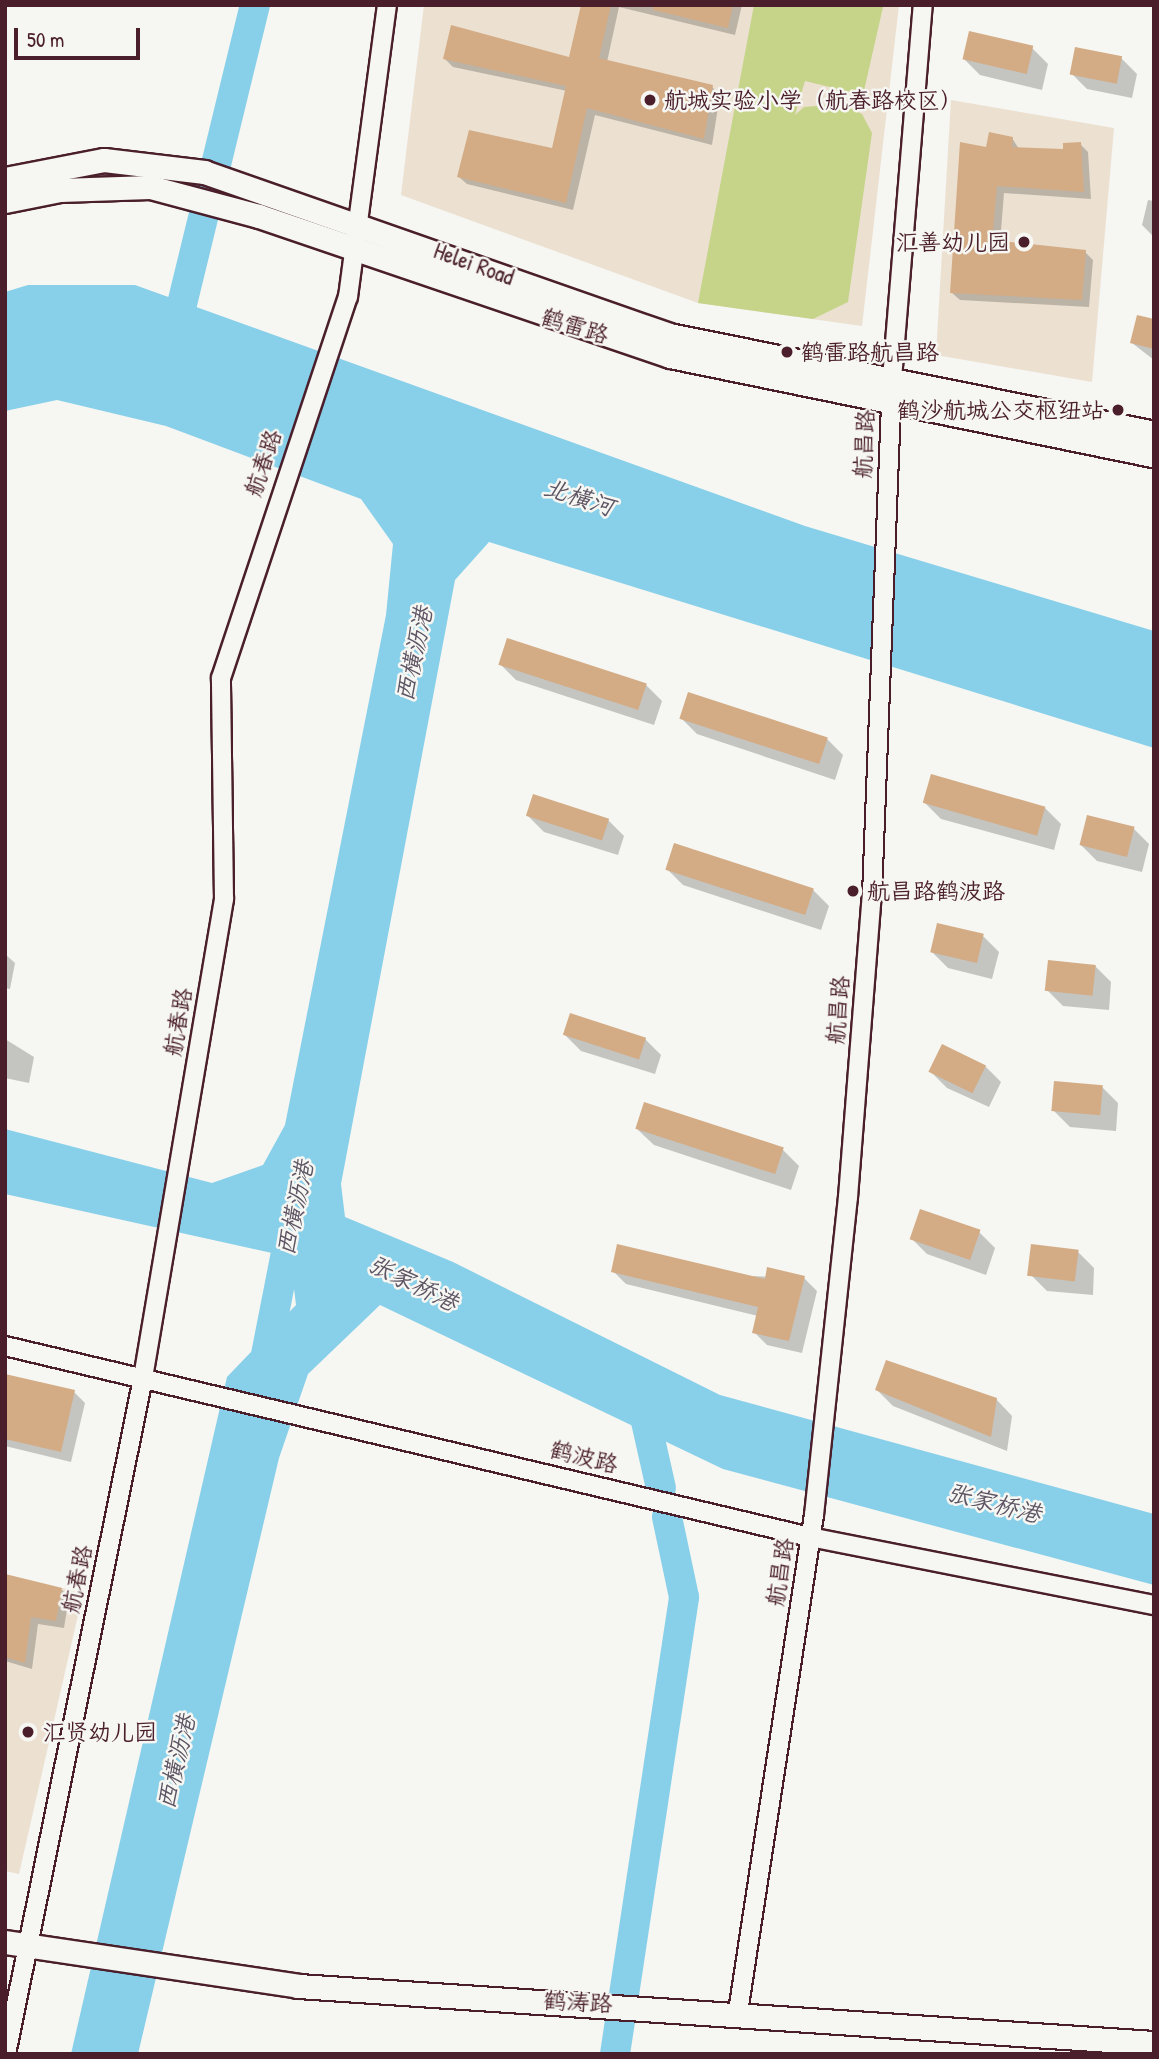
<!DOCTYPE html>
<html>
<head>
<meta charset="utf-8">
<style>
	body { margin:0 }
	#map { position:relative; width:1159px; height:2059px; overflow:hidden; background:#f6f6f2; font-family:"Patrick Hand","LXGW WenKai TC",sans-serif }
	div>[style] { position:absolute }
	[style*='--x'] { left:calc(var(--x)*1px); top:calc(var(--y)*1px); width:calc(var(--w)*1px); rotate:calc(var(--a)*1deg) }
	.built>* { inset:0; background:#ece0d1 }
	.green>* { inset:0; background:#c5d488 }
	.water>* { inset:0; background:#88d0e9 }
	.shadow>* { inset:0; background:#0003 }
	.river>* { height:30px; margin:-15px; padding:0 15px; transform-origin:15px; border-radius:15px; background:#88d0e9 }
	.building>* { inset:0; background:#d3ac85; transform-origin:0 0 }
	.roads { filter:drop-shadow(2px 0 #4a1f2b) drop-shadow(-2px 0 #4a1f2b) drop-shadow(0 2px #4a1f2b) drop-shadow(0 -2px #4a1f2b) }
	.minor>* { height:18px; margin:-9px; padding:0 9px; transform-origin:9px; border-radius:9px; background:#f6f6f2 }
	.tertiary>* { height:23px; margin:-11.5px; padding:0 11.5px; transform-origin:11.5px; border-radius:11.5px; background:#f6f6f2 }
	.dots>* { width:19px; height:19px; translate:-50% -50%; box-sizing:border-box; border:4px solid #f6f6f2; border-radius:50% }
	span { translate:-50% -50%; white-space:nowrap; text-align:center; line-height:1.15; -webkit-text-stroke:5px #f6f6f2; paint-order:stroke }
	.poi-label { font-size:23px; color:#4a1f2b }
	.left { translate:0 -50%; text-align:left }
	.right { translate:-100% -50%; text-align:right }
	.street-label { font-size:23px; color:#4a1f2b }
	.water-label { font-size:24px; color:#5d5464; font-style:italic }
	.frame { position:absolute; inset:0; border:7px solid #4a1f2b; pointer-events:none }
	.scale { position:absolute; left:14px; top:28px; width:126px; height:32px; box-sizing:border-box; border:4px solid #4a1f2b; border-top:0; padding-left:9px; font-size:21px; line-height:24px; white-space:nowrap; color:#4a1f2b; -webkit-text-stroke:5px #f6f6f2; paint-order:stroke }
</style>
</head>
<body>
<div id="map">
	<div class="built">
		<div style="clip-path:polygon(424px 5px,899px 5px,862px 326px,698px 303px,401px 195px)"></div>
		<div style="clip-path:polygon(951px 100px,1114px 128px,1092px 382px,936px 355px)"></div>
		<div style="clip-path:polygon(5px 1574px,83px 1593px,19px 1874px,5px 1871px)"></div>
	</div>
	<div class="green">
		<div style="clip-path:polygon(754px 5px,883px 7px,863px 95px,805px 81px,795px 115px,804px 107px,840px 104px,862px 114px,872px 133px,848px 302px,813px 319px,698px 303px)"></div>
	</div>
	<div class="water">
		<div style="clip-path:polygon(28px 285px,135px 285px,805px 526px,1154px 631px,1154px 748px,489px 542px,455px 580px,341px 1184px,345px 1217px,453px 1262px,720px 1395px,1154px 1514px,1154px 1585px,723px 1469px,380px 1305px,308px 1374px,279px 1458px,138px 2054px,71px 2054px,227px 1377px,296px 1305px,292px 1272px,281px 1255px,5px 1194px,5px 1129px,212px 1183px,263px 1165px,285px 1125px,386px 615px,393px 544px,361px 499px,166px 426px,57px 400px,5px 411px,5px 292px)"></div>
	</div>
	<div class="shadow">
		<div style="clip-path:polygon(584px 5px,742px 5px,735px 35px,619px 7px,607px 62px,712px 87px,720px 95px,712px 145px,595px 115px,573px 210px,467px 184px,459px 177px,554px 150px,567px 91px,453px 67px,445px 59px,570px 59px)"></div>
		<div style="clip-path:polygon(1032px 48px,1048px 64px,1042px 90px,980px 75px,964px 59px)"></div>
		<div style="clip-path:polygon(1121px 58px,1137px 74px,1132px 98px,1087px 89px,1071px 73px)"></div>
		<div style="clip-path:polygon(1012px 138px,1019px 149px,1065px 151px,1080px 144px,1088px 152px,1091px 199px,1004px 193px,1000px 243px,1085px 252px,1093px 260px,1089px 307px,960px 300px,952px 293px,988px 149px)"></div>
		<div style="clip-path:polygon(1148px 200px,1154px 201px,1154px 237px,1142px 225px)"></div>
		<div style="clip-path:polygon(1154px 321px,1154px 360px,1132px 343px)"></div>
		<div style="clip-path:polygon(500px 664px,646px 685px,662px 701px,654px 725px,516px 680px)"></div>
		<div style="clip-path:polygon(681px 718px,827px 739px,843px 755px,835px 780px,697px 734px)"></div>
		<div style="clip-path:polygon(925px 803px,1045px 808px,1061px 824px,1054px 850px,941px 819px)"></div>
		<div style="clip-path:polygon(528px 816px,608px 820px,624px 836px,618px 855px,544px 832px)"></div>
		<div style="clip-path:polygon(1133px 828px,1149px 844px,1142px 872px,1097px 861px,1081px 845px)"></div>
		<div style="clip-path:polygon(667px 869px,813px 890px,829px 906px,821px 930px,683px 885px)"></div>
		<div style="clip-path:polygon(983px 936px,999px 952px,992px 979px,948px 968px,932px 952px)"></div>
		<div style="clip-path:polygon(5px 954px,15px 963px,10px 989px,5px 988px)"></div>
		<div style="clip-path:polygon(1095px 966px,1111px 982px,1109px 1010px,1063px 1006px,1047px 990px)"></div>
		<div style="clip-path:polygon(565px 1035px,645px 1039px,661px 1055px,655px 1074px,581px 1051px)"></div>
		<div style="clip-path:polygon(5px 1039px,34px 1057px,29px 1083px,5px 1078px)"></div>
		<div style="clip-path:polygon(985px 1066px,1001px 1082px,989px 1107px,947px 1088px,931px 1072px)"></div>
		<div style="clip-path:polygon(1102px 1087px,1118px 1103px,1116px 1131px,1070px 1127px,1054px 1111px)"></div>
		<div style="clip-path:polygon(637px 1129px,783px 1150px,799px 1166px,791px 1190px,654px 1145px)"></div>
		<div style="clip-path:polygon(979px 1232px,995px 1248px,986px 1275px,927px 1254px,911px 1238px)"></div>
		<div style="clip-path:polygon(1078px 1252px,1094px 1268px,1093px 1295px,1047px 1291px,1031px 1275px)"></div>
		<div style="clip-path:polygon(613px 1271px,804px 1278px,817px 1291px,802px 1353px,767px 1345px,754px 1332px,758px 1316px,626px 1284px)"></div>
		<div style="clip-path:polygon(5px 1375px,74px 1392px,85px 1403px,71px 1462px,5px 1446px)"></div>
		<div style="clip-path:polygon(877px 1390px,996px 1399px,1012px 1416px,1007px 1451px,893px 1406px)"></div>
		<div style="clip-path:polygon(5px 1576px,61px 1589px,69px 1597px,64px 1628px,38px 1624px,32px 1669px,5px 1661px)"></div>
	</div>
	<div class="river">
		<div style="--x:173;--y:341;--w:346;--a:-76.3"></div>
		<div style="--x:261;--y:1380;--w:161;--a:-78.9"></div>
		<div style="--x:640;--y:1395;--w:95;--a:77.3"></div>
		<div style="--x:615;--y:2054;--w:462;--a:-81.4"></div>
		<div style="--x:684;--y:1597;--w:82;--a:-102"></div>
	</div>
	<div class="building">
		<div style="clip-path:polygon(581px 5px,611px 5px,599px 58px,713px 85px,704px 139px,587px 108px,566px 203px,457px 177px,469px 130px,552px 148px,566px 86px,443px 59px,451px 25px,569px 57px)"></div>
		<div style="clip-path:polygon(653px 5px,733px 5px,728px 28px,653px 10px)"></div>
		<div style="left:969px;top:31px;width:66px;height:29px;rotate:13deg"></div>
		<div style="left:1075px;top:47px;width:48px;height:28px;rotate:11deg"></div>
		<div style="clip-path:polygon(989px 132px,1013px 137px,1012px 147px,1063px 149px,1063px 143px,1081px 142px,1084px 192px,997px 186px,992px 240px,1086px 250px,1082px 300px,950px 293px,960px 142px,986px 147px)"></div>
		<div style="clip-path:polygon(1137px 315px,1154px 319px,1154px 349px,1130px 343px)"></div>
		<div style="left:507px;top:638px;width:147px;height:28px;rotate:18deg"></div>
		<div style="left:688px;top:692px;width:147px;height:28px;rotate:18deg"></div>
		<div style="left:931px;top:774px;width:119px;height:30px;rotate:16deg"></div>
		<div style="left:533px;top:794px;width:80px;height:23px;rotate:18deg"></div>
		<div style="left:1087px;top:815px;width:49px;height:31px;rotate:14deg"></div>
		<div style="left:674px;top:843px;width:147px;height:28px;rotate:18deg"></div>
		<div style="left:937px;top:923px;width:48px;height:30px;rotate:13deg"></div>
		<div style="left:1048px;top:960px;width:48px;height:31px;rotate:6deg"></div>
		<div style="left:570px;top:1013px;width:80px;height:23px;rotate:18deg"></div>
		<div style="left:942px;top:1044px;width:49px;height:31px;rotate:26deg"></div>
		<div style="left:1054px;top:1081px;width:49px;height:30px;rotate:5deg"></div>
		<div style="left:644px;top:1102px;width:147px;height:28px;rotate:18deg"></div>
		<div style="left:920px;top:1209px;width:64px;height:32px;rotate:19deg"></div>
		<div style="clip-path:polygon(617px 1244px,765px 1279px,767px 1267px,805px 1276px,789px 1341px,752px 1333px,758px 1307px,611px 1272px)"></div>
		<div style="left:1031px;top:1244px;width:48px;height:32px;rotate:7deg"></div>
		<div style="clip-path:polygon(886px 1360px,997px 1398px,991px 1437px,875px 1390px)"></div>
		<div style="clip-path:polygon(5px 1374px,75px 1390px,61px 1452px,5px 1439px)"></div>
		<div style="clip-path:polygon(5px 1574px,62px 1588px,56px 1621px,31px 1617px,25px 1663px,5px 1657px)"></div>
	</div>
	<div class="roads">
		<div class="minor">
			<div style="--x:5;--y:1346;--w:827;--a:13.35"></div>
			<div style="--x:810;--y:1537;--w:351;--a:11.2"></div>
			<div style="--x:738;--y:2012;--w:503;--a:-81.31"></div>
			<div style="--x:814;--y:1515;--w:320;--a:-83.9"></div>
			<div style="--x:848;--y:1197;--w:303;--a:-85.5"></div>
			<div style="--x:872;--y:895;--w:516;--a:-87.78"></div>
			<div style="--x:892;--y:379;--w:375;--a:-85.3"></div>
			<div style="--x:6;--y:2054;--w:690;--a:-78.54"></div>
			<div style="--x:143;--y:1378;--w:486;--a:-80.4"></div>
			<div style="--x:224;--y:899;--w:221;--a:-90.8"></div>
			<div style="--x:221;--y:678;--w:402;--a:-71.6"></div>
			<div style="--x:348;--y:297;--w:295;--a:-82.4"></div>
		</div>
		<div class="tertiary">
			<div style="--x:5;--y:179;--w:101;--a:-10.9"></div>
			<div style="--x:104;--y:160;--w:101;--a:6.8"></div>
			<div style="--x:204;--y:172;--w:493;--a:19.3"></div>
			<div style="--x:669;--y:335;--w:495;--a:11.4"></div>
			<div style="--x:5;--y:201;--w:56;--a:-11.3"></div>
			<div style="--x:60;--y:190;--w:90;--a:-1.9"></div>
			<div style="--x:150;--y:187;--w:113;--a:14.9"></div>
			<div style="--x:259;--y:216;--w:434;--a:18.8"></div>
			<div style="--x:670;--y:356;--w:494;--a:11.6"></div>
			<div style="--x:5;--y:1942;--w:296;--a:8.5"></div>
			<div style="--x:298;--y:1986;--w:858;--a:3.81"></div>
		</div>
	</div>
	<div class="dots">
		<div style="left:650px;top:100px;background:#4a1f2b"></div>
		<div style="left:1024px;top:242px;background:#4a1f2b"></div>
		<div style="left:787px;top:352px;background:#4a1f2b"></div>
		<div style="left:1118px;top:410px;background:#4a1f2b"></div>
		<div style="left:853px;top:891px;background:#4a1f2b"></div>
		<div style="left:28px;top:1732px;background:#4a1f2b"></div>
	</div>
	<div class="poi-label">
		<span class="left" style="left:664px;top:100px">航城实验小学（航春路校区）</span>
		<span class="right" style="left:1010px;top:242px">汇善幼儿园</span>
		<span class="left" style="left:801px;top:352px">鹤雷路航昌路</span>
		<span class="right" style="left:1104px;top:410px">鹤沙航城公交枢纽站</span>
		<span class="left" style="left:867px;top:891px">航昌路鹤波路</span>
		<span class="left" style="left:42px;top:1732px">汇贤幼儿园</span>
	</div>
	<div class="street-label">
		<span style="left:474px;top:264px;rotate:20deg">Helei Road</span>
		<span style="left:575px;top:326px;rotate:17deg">鹤雷路</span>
		<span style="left:864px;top:444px;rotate:-87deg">航昌路</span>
		<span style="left:263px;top:463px;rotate:-71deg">航春路</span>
		<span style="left:838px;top:1010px;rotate:-85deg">航昌路</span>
		<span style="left:178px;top:1022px;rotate:-80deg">航春路</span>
		<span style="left:584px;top:1457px;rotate:14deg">鹤波路</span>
		<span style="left:780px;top:1572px;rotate:-81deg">航昌路</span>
		<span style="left:77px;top:1579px;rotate:-78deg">航春路</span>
		<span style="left:578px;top:2002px;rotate:3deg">鹤涛路</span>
	</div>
	<div class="water-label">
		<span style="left:579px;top:497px;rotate:18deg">北横河</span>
		<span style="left:414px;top:654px;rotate:-78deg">西横沥港</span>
		<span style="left:295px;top:1208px;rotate:-78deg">西横沥港</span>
		<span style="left:413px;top:1283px;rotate:26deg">张家桥港</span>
		<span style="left:994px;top:1503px;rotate:14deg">张家桥港</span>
		<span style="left:176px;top:1762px;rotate:-77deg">西横沥港</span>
	</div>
	<div class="frame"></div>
	<div class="scale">50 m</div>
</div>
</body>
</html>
